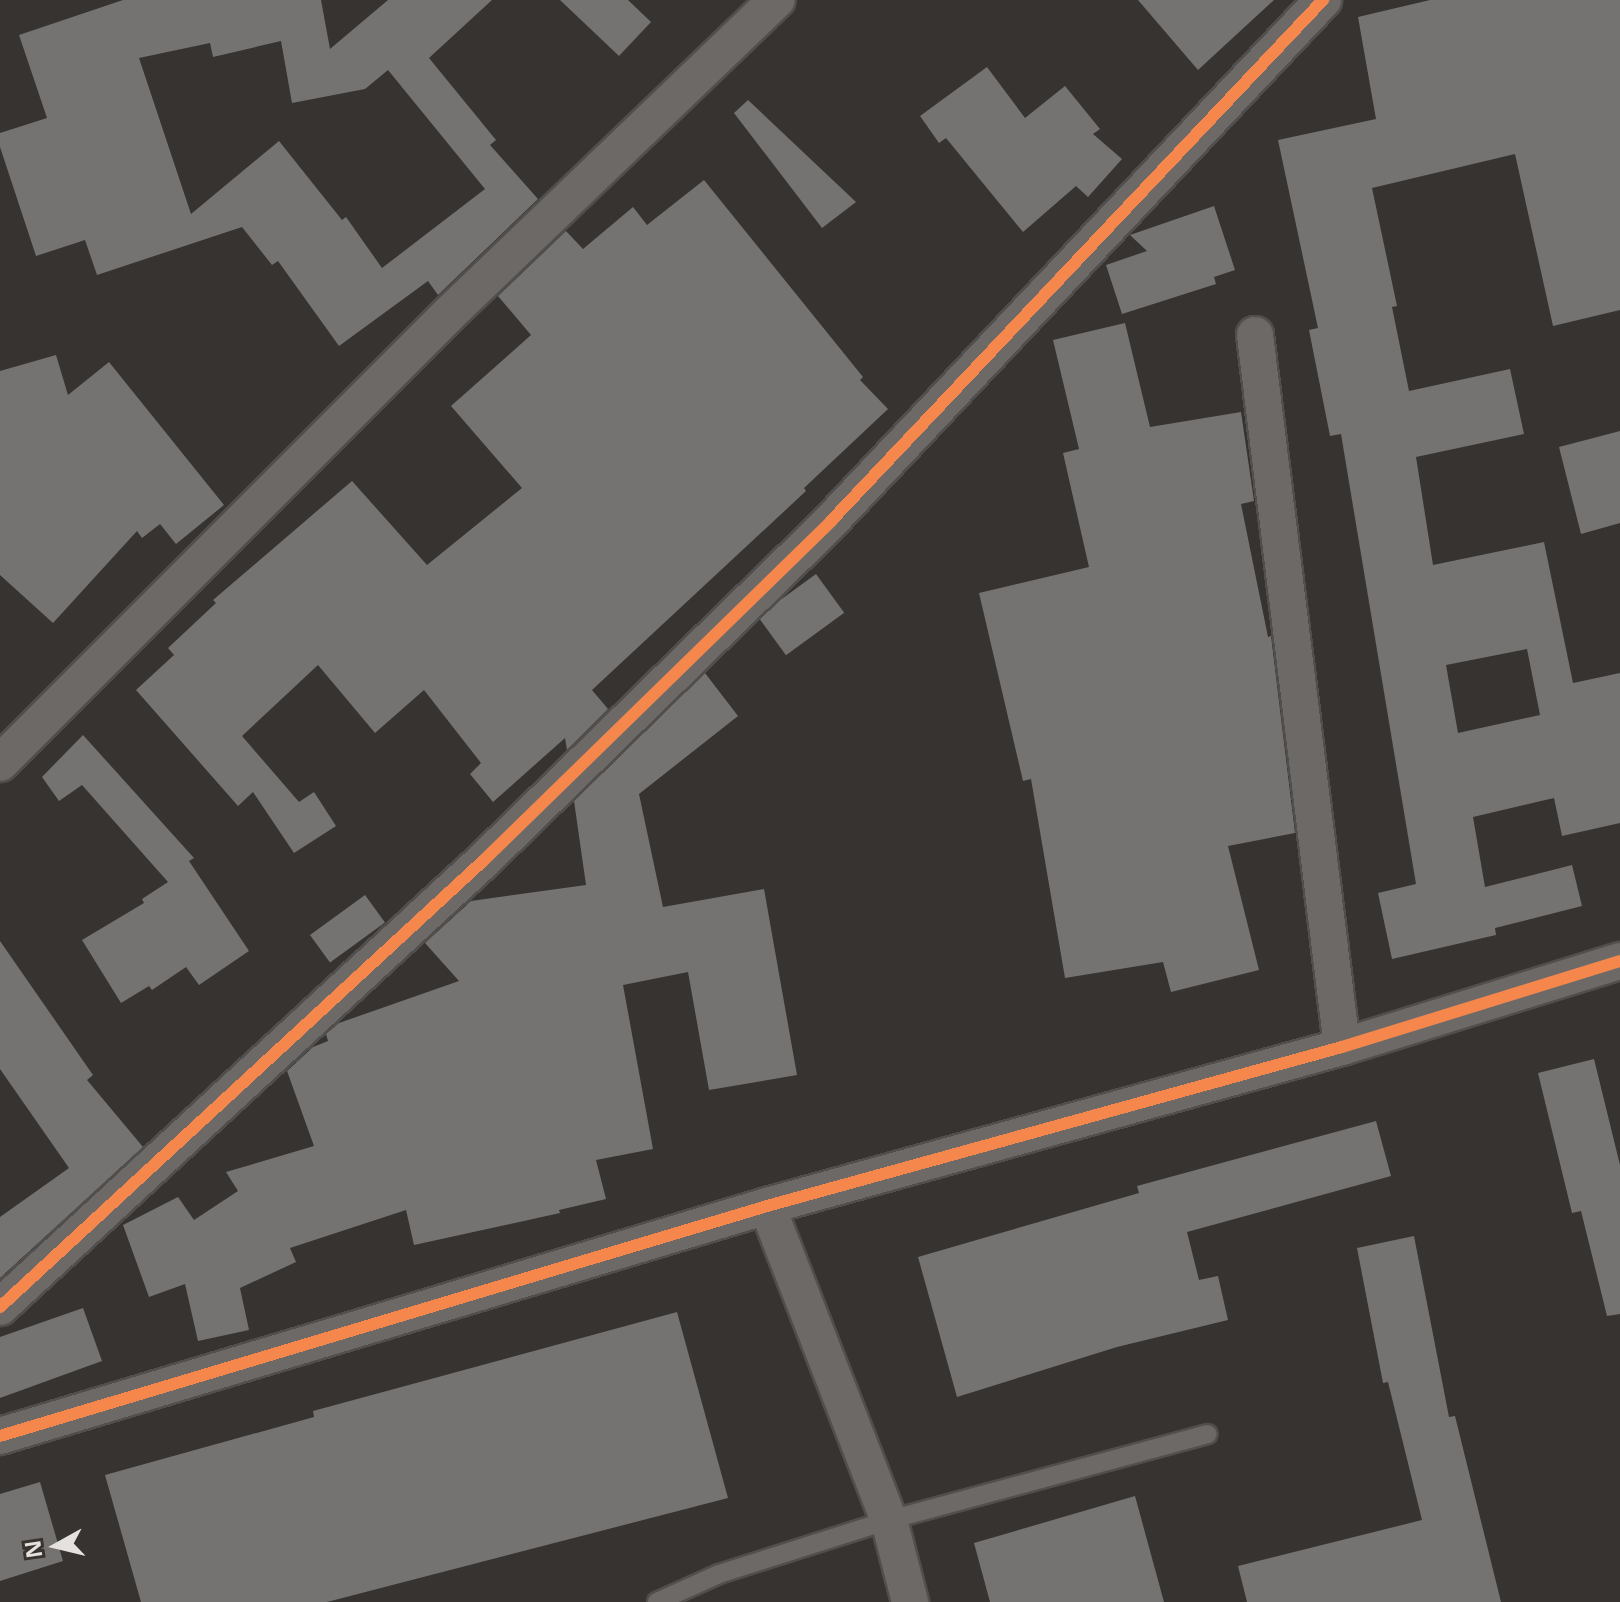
<!DOCTYPE html>
<html>
<head>
<meta charset="utf-8">
<style>
	body { margin:0 }
	#map { position:relative; width:1620px; height:1602px; overflow:hidden; background:#363331; font-family:"Noto Sans",sans-serif }
	div>[style] { position:absolute }
	[style*='--x'] { left:calc(var(--x)*1px); top:calc(var(--y)*1px); width:calc(var(--w)*1px); rotate:calc(var(--a)*1deg) }
	.building>* { inset:0; background:#757371; transform-origin:0 0 }
	.roads { filter:drop-shadow(2px 0 #514f4d) drop-shadow(-2px 0 #514f4d) drop-shadow(0 2px #514f4d) drop-shadow(0 -2px #514f4d) }
	.lane>* { height:18px; margin:-9px; padding:0 9px; transform-origin:9px; border-radius:9px; background:#6c6967 }
	.street>* { height:36px; margin:-18px; padding:0 18px; transform-origin:18px; border-radius:18px; background:#6c6967 }
	.cycleway>* { height:12px; margin:-6px; padding:0 6px; transform-origin:6px; border-radius:6px; background:#f5874c }
	span { translate:-50% -50%; white-space:nowrap; text-align:center; line-height:1.15; -webkit-text-stroke:8px #38332f; paint-order:stroke }
	.north { position:absolute; left:16px; top:1506px; width:80px; height:80px; -webkit-text-stroke:6px #38332f; paint-order:stroke; rotate:262deg; font-size:22px; font-weight:700; line-height:32px; text-align:center; color:#e4e1de }
	.north::after { content:''; display:block; margin:auto; width:28px; height:36px; background:#e4e1de; clip-path:polygon(50% 0,100% 100%,50% 72%,0 100%) }
</style>
</head>
<body>
<div id="map">
	<div class="building">
		<div style="clip-path:polygon(evenodd,123px 0,321px 0,330px 49px,388px 0,492px 0,429px 58px,496px 140px,490px 145px,538px 199px,438px 295px,428px 281px,339px 346px,278px 261px,272px 265px,242px 227px,97px 275px,85px 240px,36px 256px,0 147px,0 133px,47px 118px,19px 35px,123px 0,281px 41px,292px 103px,365px 89px,388px 70px,485px 189px,382px 268px,346px 217px,342px 220px,279px 141px,191px 214px,139px 58px,210px 43px,213px 57px,281px 41px)"></div>
		<div style="clip-path:polygon(560px 0,628px 0,651px 22px,619px 56px)"></div>
		<div style="clip-path:polygon(1138px 0,1274px 0,1198px 70px)"></div>
		<div style="clip-path:polygon(evenodd,1430px 0,1620px 0,1620px 310px,1553px 326px,1515px 154px,1372px 188px,1397px 306px,1392px 307px,1409px 391px,1510px 369px,1524px 434px,1416px 457px,1433px 565px,1544px 542px,1573px 683px,1620px 673px,1620px 823px,1562px 836px,1554px 798px,1473px 817px,1485px 887px,1572px 865px,1582px 906px,1495px 928px,1496px 935px,1392px 959px,1378px 893px,1416px 884px,1341px 434px,1330px 436px,1309px 330px,1318px 328px,1278px 140px,1376px 119px,1358px 17px,1430px 0,1527px 649px,1540px 715px,1458px 733px,1446px 665px,1527px 649px)"></div>
		<div style="clip-path:polygon(987px 67px,1025px 118px,1065px 86px,1100px 129px,1093px 134px,1122px 159px,1088px 197px,1076px 186px,1023px 232px,946px 138px,939px 143px,920px 116px)"></div>
		<div style="clip-path:polygon(748px 100px,856px 202px,822px 228px,734px 113px)"></div>
		<div style="clip-path:polygon(704px 180px,863px 377px,860px 380px,888px 409px,804px 488px,806px 491px,592px 690px,608px 709px,567px 750px,565px 738px,493px 802px,470px 774px,481px 763px,424px 690px,375px 733px,318px 665px,242px 736px,299px 802px,314px 792px,336px 826px,294px 853px,253px 792px,238px 806px,136px 690px,174px 655px,168px 648px,216px 603px,213px 600px,352px 481px,427px 565px,522px 488px,451px 406px,531px 335px,498px 296px,566px 231px,583px 249px,633px 207px,647px 225px)"></div>
		<div style="clip-path:polygon(1214px 206px,1235px 270px,1214px 277px,1216px 284px,1122px 314px,1106px 265px,1147px 251px,1130px 235px)"></div>
		<div style="clip-path:polygon(1125px 323px,1150px 427px,1241px 412px,1254px 501px,1241px 504px,1268px 637px,1271px 636px,1295px 833px,1228px 846px,1259px 970px,1171px 992px,1163px 962px,1065px 978px,1031px 779px,1023px 781px,979px 593px,1089px 567px,1063px 453px,1079px 449px,1053px 340px)"></div>
		<div style="clip-path:polygon(56px 355px,68px 395px,109px 362px,224px 505px,176px 544px,160px 524px,142px 538px,137px 531px,53px 623px,0 575px,0 371px)"></div>
		<div style="clip-path:polygon(1620px 431px,1620px 523px,1581px 534px,1559px 447px)"></div>
		<div style="left:816px;top:574px;width:48px;height:72px;rotate:54deg"></div>
		<div style="clip-path:polygon(705px 673px,738px 716px,639px 794px,663px 907px,764px 889px,797px 1075px,709px 1090px,688px 972px,623px 985px,653px 1149px,596px 1160px,606px 1199px,559px 1210px,560px 1213px,414px 1245px,406px 1210px,290px 1248px,296px 1262px,240px 1288px,249px 1330px,198px 1341px,185px 1284px,149px 1297px,123px 1225px,178px 1197px,194px 1220px,238px 1191px,226px 1172px,314px 1146px,287px 1071px,313px 1047px,328px 1041px,326px 1034px,339px 1023px,459px 981px,425px 943px,471px 901px,586px 885px,574px 801px)"></div>
		<div style="clip-path:polygon(83px 735px,194px 858px,189px 861px,249px 951px,199px 985px,186px 967px,152px 990px,149px 986px,121px 1003px,82px 940px,144px 903px,142px 899px,168px 882px,82px 785px,59px 801px,42px 777px)"></div>
		<div style="left:365px;top:895px;width:34px;height:68px;rotate:54deg"></div>
		<div style="clip-path:polygon(0 941px,93px 1075px,87px 1080px,143px 1147px,0 1278px,0 1217px,69px 1168px,0 1069px)"></div>
		<div style="clip-path:polygon(1594px 1059px,1620px 1165px,1620px 1314px,1607px 1316px,1581px 1211px,1572px 1213px,1538px 1073px)"></div>
		<div style="clip-path:polygon(1376px 1121px,1391px 1176px,1187px 1232px,1199px 1280px,1218px 1276px,1228px 1320px,1117px 1347px,957px 1397px,918px 1257px,1139px 1193px,1137px 1186px)"></div>
		<div style="clip-path:polygon(1414px 1236px,1449px 1417px,1455px 1416px,1501px 1602px,1247px 1602px,1238px 1566px,1422px 1520px,1388px 1382px,1383px 1383px,1357px 1248px)"></div>
		<div style="clip-path:polygon(83px 1308px,102px 1361px,0 1398px,0 1337px)"></div>
		<div style="clip-path:polygon(677px 1312px,728px 1498px,327px 1602px,141px 1602px,105px 1475px,314px 1417px,313px 1411px)"></div>
		<div style="clip-path:polygon(40px 1482px,63px 1561px,0 1581px,0 1494px)"></div>
		<div style="clip-path:polygon(1135px 1496px,1164px 1602px,990px 1602px,974px 1543px)"></div>
	</div>
	<div class="roads">
		<div class="lane">
			<div style="--x:657;--y:1602;--w:68;--a:-24.3"></div>
			<div style="--x:719;--y:1574;--w:178;--a:-17.6"></div>
			<div style="--x:889;--y:1520;--w:330;--a:-15.1"></div>
		</div>
		<div class="street">
			<div style="--x:1255;--y:335;--w:717;--a:83.03"></div>
			<div style="--x:0;--y:763;--w:635;--a:-45"></div>
			<div style="--x:449;--y:314;--w:454;--a:-43.8"></div>
			<div style="--x:767;--y:1206;--w:337;--a:68.8"></div>
			<div style="--x:889;--y:1520;--w:85;--a:75.6"></div>
			<div style="--x:0;--y:1307;--w:657;--a:-42.72"></div>
			<div style="--x:483;--y:861;--w:487;--a:-44.3"></div>
			<div style="--x:831;--y:521;--w:717;--a:-46.64"></div>
			<div style="--x:0;--y:1436;--w:801;--a:-16.69"></div>
			<div style="--x:767;--y:1206;--w:597;--a:-15.46"></div>
			<div style="--x:1342;--y:1047;--w:291;--a:-17.2"></div>
		</div>
	</div>
	<div class="cycleway">
		<div style="--x:0;--y:1307;--w:657;--a:-42.72"></div>
		<div style="--x:483;--y:861;--w:487;--a:-44.3"></div>
		<div style="--x:831;--y:521;--w:717;--a:-46.64"></div>
		<div style="--x:0;--y:1436;--w:801;--a:-16.69"></div>
		<div style="--x:767;--y:1206;--w:597;--a:-15.46"></div>
		<div style="--x:1342;--y:1047;--w:291;--a:-17.2"></div>
	</div>
	<div class="north">N</div>
</div>
</body>
</html>
